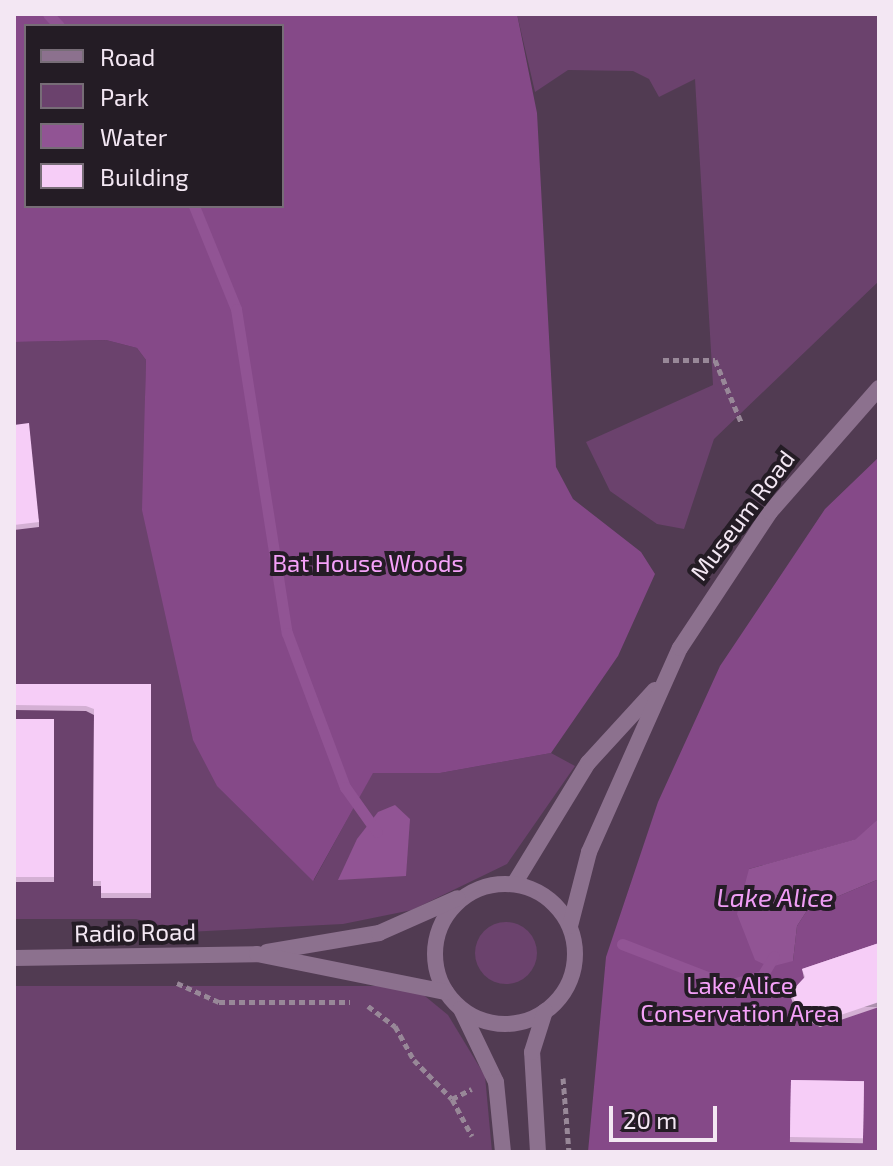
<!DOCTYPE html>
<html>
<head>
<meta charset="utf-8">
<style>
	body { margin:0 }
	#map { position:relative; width:893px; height:1166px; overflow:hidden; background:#433144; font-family:"Exo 2",sans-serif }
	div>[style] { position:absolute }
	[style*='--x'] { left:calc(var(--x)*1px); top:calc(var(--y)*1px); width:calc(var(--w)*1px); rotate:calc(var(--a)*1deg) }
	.built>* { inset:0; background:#513b52 }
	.green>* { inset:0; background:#6b426d }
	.round { border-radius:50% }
	.forest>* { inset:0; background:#854988 }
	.water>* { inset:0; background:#915494 }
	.stream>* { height:11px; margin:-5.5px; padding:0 5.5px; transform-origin:5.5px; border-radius:5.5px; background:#915494 }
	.path>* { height:5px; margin-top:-2.5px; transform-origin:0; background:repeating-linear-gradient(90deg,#988898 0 6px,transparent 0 10px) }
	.street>* { height:16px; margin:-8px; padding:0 8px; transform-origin:8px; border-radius:8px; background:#8c718e }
	.street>.ring { margin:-8px; padding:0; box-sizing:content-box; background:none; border:16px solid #8c718e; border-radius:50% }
	.wall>* { inset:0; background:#d4b0d4; transform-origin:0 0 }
	.shaded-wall>* { inset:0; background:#ac90ad; transform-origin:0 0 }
	.building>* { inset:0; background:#f6cdf7; transform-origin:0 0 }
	span { translate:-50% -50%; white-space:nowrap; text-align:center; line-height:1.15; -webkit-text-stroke:8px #241c25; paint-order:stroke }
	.street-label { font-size:24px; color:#f3e7f3 }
	.park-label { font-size:24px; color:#f5a1f9 }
	.water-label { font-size:26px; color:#f09df5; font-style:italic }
	.frame { position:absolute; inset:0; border:16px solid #f3e7f3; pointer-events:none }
	.legend { position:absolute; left:24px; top:24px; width:260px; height:184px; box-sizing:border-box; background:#241c25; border:2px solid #776d77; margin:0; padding:10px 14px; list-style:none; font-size:24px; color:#f3e7f3 }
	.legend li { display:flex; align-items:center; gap:16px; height:40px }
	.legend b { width:40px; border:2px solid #776d77 }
	.scale { position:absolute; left:609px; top:1106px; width:108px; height:36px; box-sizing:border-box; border:4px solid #f3e7f3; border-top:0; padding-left:10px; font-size:24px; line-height:28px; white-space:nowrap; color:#f3e7f3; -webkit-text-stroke:6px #241c25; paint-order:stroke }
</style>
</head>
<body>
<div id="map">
	<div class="built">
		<div style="clip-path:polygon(evenodd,14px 14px,879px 14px,879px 1152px,14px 1152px,14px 14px,26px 26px,282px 26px,282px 206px,26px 206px,26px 26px)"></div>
	</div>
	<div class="green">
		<div style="clip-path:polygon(517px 14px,879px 14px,879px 281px,714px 439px,684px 529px,657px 524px,610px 491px,586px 442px,713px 385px,695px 79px,659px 97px,649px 79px,633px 71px,568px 70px,535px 92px)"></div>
		<div style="clip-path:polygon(106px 340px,137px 348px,146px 360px,145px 412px,314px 880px,373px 772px,440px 773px,551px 753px,575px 766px,507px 864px,412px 910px,343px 924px,187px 932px,136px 919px,14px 919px,14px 342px)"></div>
		<div class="round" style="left:475px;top:922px;width:62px;height:62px"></div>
		<div style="clip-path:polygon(14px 986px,395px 986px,420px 992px,448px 1015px,485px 1076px,492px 1152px,14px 1152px)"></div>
	</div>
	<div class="forest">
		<div style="clip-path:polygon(evenodd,14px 14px,517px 14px,537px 113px,556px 467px,573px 499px,641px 552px,655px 574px,618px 656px,551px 753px,440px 773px,373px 773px,313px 881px,217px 786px,193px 740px,142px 510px,146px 360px,137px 348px,106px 340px,14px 342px,14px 14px,26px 26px,282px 26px,282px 206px,26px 206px,26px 26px)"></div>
		<div style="clip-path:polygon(879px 457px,879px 818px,857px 839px,749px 869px,793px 961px,797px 926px,808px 909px,879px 879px,879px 1152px,588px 1152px,606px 957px,658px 802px,720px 666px,825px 509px)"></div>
	</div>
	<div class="water">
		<div style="clip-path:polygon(395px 805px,410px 819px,406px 876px,338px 880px,357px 839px,378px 812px)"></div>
		<div style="clip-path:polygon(879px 818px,879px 879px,808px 909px,797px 926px,793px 961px,770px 967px,755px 960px,737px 914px,749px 869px,856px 839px)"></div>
	</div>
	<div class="stream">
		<div style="--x:48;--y:14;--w:16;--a:47"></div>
		<div style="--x:194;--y:206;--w:111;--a:67.8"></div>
		<div style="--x:236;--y:309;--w:328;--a:81.1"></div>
		<div style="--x:287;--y:633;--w:165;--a:69.4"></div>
		<div style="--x:345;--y:787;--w:55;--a:54.6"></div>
		<div style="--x:622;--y:944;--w:114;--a:21.1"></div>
		<div style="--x:728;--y:985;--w:35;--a:-15"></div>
		<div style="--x:762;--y:976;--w:23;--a:-59"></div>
	</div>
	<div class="path">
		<div style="--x:663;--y:360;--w:52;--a:0"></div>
		<div style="--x:715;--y:360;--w:67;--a:67.2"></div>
		<div style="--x:177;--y:983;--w:46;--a:24.3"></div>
		<div style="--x:219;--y:1002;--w:131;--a:0"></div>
		<div style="--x:368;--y:1006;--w:34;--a:37"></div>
		<div style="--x:395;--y:1026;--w:39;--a:61"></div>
		<div style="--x:414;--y:1060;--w:54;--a:45.7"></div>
		<div style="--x:452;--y:1099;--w:22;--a:-27"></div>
		<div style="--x:563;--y:1078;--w:74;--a:85.4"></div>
		<div style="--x:452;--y:1099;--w:42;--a:61.6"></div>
	</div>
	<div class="street">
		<div style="--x:514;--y:884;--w:142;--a:-58.6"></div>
		<div style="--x:588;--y:763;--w:99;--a:-47.5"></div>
		<div class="ring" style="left:435px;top:884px;width:124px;height:124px"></div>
		<div style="--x:570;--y:926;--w:76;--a:-75.6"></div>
		<div style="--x:589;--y:852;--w:223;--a:-66"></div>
		<div style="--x:680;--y:648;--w:163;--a:-56.5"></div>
		<div style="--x:770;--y:512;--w:165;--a:-48.7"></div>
		<div style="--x:267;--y:952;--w:114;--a:-9.6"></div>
		<div style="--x:379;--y:933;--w:86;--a:-23.9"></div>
		<div style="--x:14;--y:958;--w:243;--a:-0.9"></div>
		<div style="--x:257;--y:954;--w:193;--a:11.4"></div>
		<div style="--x:461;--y:1009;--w:81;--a:64.4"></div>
		<div style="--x:496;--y:1082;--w:70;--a:84.3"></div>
		<div style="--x:538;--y:1152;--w:100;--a:-93.4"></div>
		<div style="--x:532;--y:1052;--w:43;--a:-72.4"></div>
	</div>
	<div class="wall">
		<div style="clip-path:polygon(14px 425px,39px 522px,39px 527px,14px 530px)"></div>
		<div style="clip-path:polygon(14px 684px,151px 684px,151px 898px,101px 898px,101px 886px,93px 886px,94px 715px,86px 711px,14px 710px)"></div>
		<div style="left:14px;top:719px;width:40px;height:163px"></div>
		<div style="clip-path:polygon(879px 943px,879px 1007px,820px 1027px,798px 1016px,791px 998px,791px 992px,804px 978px,802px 969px)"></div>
		<div style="left:791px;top:1080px;width:73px;height:62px;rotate:1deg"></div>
	</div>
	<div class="shaded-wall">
		<div style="left:879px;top:1002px;width:5px;height:62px;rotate:90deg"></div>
	</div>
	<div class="building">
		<div style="clip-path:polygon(29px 423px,39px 522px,14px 525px,14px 425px)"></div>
		<div style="clip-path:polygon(14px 684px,151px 684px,151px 893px,101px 893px,101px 881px,93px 881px,94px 709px,86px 706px,14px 705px)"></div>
		<div style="left:14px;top:719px;width:40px;height:158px"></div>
		<div style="clip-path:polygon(879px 943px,879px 1002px,820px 1022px,798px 1010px,791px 992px,805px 977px,802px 969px)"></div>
		<div style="left:791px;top:1080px;width:73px;height:57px;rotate:1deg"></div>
	</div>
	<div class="street-label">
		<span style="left:742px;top:515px;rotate:-53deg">Museum Road</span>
		<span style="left:135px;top:932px;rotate:-1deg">Radio Road</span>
	</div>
	<div class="park-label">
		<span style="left:368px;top:563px">Bat House Woods</span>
		<span style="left:740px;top:999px">Lake Alice<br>Conservation Area</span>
	</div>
	<div class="water-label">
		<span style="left:775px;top:897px">Lake Alice</span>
	</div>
	<div class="frame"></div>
	<ul class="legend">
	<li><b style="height:10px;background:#8c718e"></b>Road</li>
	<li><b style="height:22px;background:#6b426d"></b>Park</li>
	<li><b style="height:22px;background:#915494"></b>Water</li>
	<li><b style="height:22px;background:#f6cdf7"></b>Building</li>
	</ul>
	<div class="scale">20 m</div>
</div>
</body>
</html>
